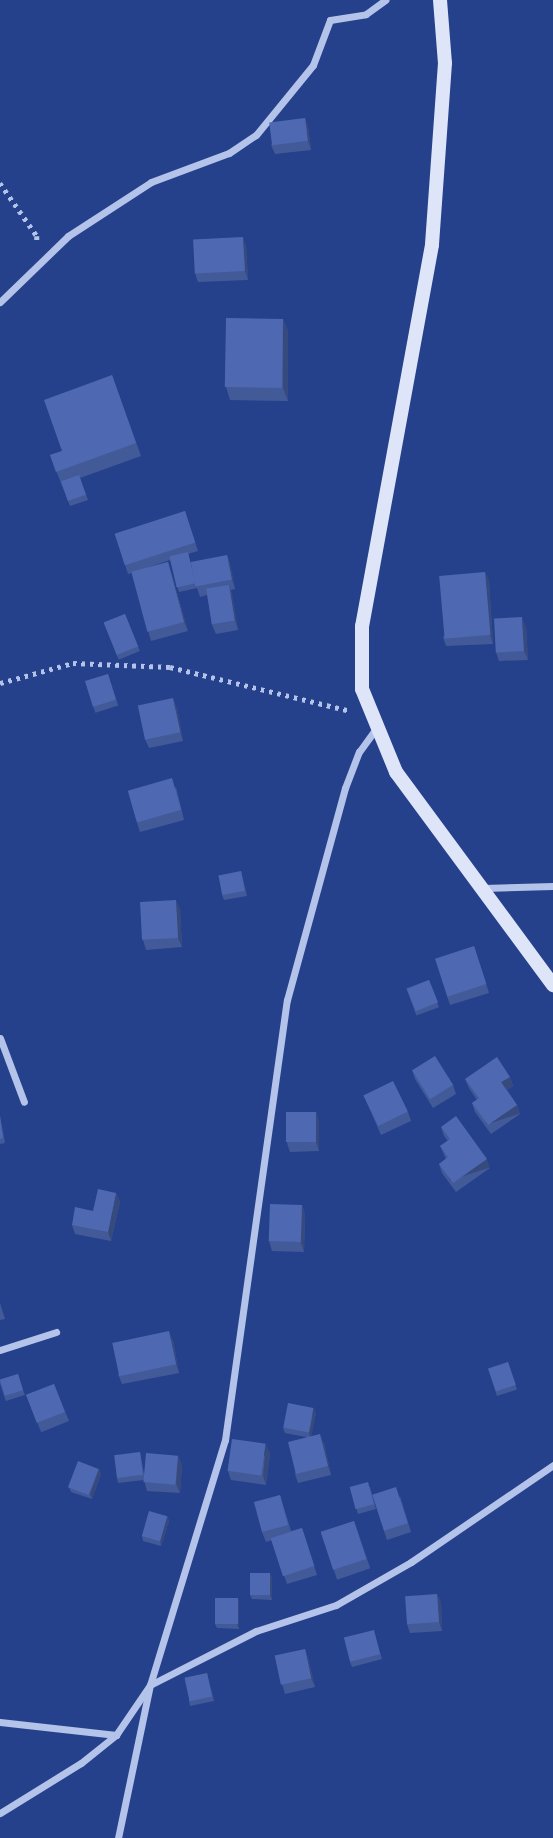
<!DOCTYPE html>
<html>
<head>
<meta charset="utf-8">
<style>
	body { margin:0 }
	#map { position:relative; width:553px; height:1838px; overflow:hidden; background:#26418b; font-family:Ubuntu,sans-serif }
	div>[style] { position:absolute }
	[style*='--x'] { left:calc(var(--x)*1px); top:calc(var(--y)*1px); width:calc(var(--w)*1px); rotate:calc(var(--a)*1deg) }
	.path>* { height:4.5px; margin-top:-2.25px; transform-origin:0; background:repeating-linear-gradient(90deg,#b4c3ea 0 3.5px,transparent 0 8.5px) }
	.street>* { height:7px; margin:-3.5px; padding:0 3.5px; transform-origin:3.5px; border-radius:3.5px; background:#b4c3ea }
	.secondary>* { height:14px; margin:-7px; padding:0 7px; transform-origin:7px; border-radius:7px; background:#dfe5f8 }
	.wall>* { inset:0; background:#435a99; transform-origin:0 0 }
	.shaded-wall>* { inset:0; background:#374a7d; transform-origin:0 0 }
	.building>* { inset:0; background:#4e69b2; transform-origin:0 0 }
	span { translate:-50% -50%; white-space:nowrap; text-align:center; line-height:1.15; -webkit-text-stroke:5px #26418b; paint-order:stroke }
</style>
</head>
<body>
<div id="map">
	<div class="path">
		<div style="--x:0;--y:183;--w:65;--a:55.1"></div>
		<div style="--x:37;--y:236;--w:8;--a:90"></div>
		<div style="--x:0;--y:683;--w:76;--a:-15.3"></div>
		<div style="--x:73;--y:663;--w:97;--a:2.4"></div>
		<div style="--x:170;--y:667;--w:186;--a:13.7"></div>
	</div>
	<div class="street">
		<div style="--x:0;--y:302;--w:95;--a:-44.1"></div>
		<div style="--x:68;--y:236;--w:99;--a:-33"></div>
		<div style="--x:151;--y:182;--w:83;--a:-20.4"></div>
		<div style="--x:229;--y:153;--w:32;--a:-34"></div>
		<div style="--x:256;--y:135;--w:90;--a:-50.8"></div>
		<div style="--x:313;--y:65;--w:48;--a:-69.3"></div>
		<div style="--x:330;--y:20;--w:36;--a:-9"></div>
		<div style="--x:366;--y:14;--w:24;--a:-36"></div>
		<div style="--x:483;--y:888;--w:70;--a:-1.6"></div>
		<div style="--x:0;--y:1038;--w:68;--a:69.4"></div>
		<div style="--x:0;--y:1350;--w:59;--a:-17.8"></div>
		<div style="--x:0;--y:1722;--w:117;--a:6.4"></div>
		<div style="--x:0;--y:1813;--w:95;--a:-31.7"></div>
		<div style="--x:81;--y:1763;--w:45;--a:-38.7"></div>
		<div style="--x:116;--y:1735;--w:60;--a:-55.8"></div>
		<div style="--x:150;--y:1685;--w:119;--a:-27"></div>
		<div style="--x:256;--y:1631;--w:84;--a:-18"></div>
		<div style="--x:336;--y:1605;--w:86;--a:-29.8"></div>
		<div style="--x:411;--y:1562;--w:172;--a:-34.3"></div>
		<div style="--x:118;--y:1838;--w:156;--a:-78.2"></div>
		<div style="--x:150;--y:1685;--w:256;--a:-73"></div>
		<div style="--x:225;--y:1440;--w:444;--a:-82"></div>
		<div style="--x:287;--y:1000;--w:220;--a:-74.7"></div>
		<div style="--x:345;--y:788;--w:39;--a:-69"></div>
		<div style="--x:359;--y:752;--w:27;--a:-54"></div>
	</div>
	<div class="secondary">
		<div style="--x:440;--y:0;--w:63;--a:85.5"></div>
		<div style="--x:445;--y:63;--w:182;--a:94.1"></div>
		<div style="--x:432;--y:245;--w:387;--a:100.4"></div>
		<div style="--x:362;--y:626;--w:63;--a:90"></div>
		<div style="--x:362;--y:689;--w:90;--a:67.7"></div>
		<div style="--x:396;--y:772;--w:265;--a:53.6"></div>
	</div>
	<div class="wall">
		<div style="clip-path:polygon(305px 118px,308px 127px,311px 150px,275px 154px,271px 145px)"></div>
		<div style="clip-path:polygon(246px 246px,248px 280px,198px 282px,195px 273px)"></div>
		<div style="clip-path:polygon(283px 319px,288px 331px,288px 401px,230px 400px,226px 387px)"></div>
		<div style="clip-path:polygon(112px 375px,141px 456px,80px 478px,88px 500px,70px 506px,50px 455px,62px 451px)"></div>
		<div style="clip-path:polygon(185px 511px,198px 551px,188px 554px,197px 586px,227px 555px,230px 564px,235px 589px,231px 590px,238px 630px,216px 634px,212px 625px,207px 595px,200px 597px,197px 588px,179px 592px,170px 560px,146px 568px,168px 562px,188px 631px,151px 641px,132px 573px,128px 574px,115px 534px)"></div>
		<div style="clip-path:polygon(485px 572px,489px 581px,493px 644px,446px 646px,443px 637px)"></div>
		<div style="left:125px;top:614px;width:40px;height:23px;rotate:68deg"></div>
		<div style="clip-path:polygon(526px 627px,528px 660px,499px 661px,496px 652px)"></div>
		<div style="left:108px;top:674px;width:33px;height:24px;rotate:72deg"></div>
		<div style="clip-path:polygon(177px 708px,183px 741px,149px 748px,145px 739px)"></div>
		<div style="clip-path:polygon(176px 787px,184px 820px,140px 832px,137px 823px)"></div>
		<div style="clip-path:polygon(241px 871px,247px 896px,224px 900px,222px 895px)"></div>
		<div style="clip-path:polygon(180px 909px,182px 947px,146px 950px,143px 940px)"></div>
		<div style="clip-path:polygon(474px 946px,489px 993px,450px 1005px,447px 996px)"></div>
		<div style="left:429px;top:980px;width:29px;height:24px;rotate:70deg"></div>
		<div style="clip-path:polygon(412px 1070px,453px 1085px,456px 1094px,433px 1108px,415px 1079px)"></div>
		<div style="clip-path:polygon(510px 1077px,513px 1086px,507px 1090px,517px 1105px,520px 1114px,491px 1134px,475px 1112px,472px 1103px,477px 1100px,469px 1088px,465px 1079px)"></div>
		<div style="clip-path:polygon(364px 1096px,408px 1112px,411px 1121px,381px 1135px)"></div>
		<div style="clip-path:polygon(316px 1112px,319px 1122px,319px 1151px,290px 1152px,287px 1143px)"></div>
		<div style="clip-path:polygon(0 1115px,5px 1143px,0 1144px)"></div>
		<div style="clip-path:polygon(441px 1127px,490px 1168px,456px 1192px,442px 1173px,439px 1164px,446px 1159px,440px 1146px,448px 1141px,444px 1136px)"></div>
		<div style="clip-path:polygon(116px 1193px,120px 1202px,111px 1241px,75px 1234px,72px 1225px,93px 1211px)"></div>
		<div style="clip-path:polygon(302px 1205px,305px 1214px,304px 1252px,272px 1251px,269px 1241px)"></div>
		<div style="clip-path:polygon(0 1303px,5px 1319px,0 1320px)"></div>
		<div style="clip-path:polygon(173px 1340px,179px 1373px,122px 1384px,118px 1374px)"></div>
		<div style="left:508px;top:1362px;width:29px;height:21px;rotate:72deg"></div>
		<div style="left:18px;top:1374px;width:22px;height:20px;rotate:72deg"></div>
		<div style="left:54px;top:1384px;width:40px;height:30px;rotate:68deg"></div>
		<div style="clip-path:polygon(316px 1413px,311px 1436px,324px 1443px,331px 1475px,298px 1483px,295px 1474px,306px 1437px,285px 1433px,283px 1428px)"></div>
		<div style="clip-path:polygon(140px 1452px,144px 1474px,178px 1456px,182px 1465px,180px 1493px,147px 1491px,144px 1480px,118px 1483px,117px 1478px)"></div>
		<div style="clip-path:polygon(270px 1453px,266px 1485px,231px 1480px,228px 1471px)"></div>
		<div style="clip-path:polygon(99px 1469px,101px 1474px,92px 1499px,71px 1492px,69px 1487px)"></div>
		<div style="clip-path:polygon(350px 1487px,370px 1487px,376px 1509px,358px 1514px)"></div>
		<div style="clip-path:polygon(280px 1495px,291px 1531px,302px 1528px,317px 1575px,287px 1584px,272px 1540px,266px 1542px,262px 1532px)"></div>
		<div style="clip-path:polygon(400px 1496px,411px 1532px,387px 1540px,384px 1531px)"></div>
		<div style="clip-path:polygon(167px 1516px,169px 1521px,161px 1546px,143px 1541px,142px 1536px)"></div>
		<div style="left:354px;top:1521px;width:50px;height:35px;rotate:71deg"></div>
		<div style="clip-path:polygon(272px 1578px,272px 1600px,252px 1599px,250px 1595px)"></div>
		<div style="clip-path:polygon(437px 1594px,441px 1603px,442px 1631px,410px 1633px,407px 1624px)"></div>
		<div style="clip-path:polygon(239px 1603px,239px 1629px,217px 1628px,215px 1624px)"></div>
		<div style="clip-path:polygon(375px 1635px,382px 1659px,352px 1667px,350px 1662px)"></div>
		<div style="clip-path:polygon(305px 1649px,308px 1658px,315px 1687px,285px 1694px,282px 1684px)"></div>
		<div style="clip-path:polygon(207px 1673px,214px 1701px,190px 1706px,189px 1701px)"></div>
	</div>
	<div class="shaded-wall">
		<div style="clip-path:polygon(305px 118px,308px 127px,311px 150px,308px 141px)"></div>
		<div style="clip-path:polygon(243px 237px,246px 246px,248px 280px,245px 271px)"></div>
		<div style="clip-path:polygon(283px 319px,288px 331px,288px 401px,283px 388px)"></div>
		<div style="clip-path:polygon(227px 555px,230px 564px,235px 589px,232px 580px)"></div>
		<div style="clip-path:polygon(168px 562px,171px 571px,188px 631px,184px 622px)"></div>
		<div style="clip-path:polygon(485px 572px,489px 581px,493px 644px,490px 635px)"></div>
		<div style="clip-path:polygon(229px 585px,232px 594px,238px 630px,235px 621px)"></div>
		<div style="clip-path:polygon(522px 617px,526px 627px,528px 660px,524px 651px)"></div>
		<div style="clip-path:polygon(173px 698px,177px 708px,183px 741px,180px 732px)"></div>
		<div style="clip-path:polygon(176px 900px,180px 909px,182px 947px,178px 938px)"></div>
		<div style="clip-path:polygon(510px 1077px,513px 1086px,505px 1091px,501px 1082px)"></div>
		<div style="left:517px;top:1105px;width:9px;height:35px;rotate:72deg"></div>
		<div style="clip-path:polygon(316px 1112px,319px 1122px,319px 1151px,316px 1142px)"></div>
		<div style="left:487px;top:1159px;width:9px;height:42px;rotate:72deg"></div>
		<div style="clip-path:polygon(116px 1193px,120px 1202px,111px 1241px,108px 1232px)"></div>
		<div style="clip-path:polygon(302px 1205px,305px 1214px,304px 1252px,301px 1243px)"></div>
		<div style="clip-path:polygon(169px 1331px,173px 1340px,179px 1373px,176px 1364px)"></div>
		<div style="clip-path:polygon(314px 1408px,316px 1413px,311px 1438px,309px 1434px)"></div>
		<div style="clip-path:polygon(320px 1434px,324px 1443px,331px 1475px,328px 1466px)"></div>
		<div style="clip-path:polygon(266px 1444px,270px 1453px,266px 1485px,263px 1476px)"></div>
		<div style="clip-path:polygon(178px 1456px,182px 1465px,180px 1493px,176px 1484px)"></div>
		<div style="clip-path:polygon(99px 1469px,101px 1474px,92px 1499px,90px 1494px)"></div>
		<div style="clip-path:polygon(167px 1516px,169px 1521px,161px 1546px,160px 1541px)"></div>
		<div style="clip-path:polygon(270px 1573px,272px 1578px,272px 1600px,270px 1595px)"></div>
		<div style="clip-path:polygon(437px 1594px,441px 1603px,442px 1631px,439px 1622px)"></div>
		<div style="clip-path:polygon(238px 1598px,239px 1603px,239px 1629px,237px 1624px)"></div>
		<div style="clip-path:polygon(305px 1649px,308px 1658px,315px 1687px,311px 1678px)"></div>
	</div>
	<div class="building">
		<div style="left:305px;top:118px;width:23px;height:36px;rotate:83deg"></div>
		<div style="left:243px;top:237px;width:34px;height:50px;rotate:87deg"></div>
		<div style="left:226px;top:318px;width:57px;height:69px;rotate:1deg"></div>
		<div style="clip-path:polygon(112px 375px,136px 443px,56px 472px,50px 455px,62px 451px,44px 400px)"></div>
		<div style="left:79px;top:475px;width:21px;height:19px;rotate:71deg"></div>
		<div style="left:185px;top:511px;width:33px;height:74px;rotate:72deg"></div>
		<div style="left:188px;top:552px;width:32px;height:19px;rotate:77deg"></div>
		<div style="left:227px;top:555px;width:25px;height:37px;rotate:79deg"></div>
		<div style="left:168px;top:562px;width:62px;height:38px;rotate:75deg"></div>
		<div style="left:485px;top:572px;width:63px;height:46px;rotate:85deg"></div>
		<div style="left:229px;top:585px;width:36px;height:23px;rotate:81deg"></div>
		<div style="left:125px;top:614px;width:35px;height:23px;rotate:68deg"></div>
		<div style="left:522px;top:617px;width:34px;height:28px;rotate:87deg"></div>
		<div style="left:108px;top:674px;width:27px;height:24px;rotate:73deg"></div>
		<div style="left:173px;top:698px;width:35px;height:36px;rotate:78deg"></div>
		<div style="left:172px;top:778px;width:33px;height:46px;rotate:74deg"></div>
		<div style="left:241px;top:871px;width:20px;height:23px;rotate:79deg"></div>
		<div style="left:176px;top:900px;width:38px;height:36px;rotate:87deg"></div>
		<div style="left:474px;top:946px;width:40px;height:41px;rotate:72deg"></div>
		<div style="left:429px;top:980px;width:24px;height:24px;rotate:68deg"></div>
		<div style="left:435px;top:1056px;width:34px;height:27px;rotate:58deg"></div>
		<div style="clip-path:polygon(497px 1057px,510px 1077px,501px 1082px,517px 1105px,488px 1125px,472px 1103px,479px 1098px,465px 1079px)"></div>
		<div style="left:393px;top:1081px;width:34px;height:33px;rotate:64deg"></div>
		<div style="left:316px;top:1112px;width:30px;height:30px;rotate:90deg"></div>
		<div style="clip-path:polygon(456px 1116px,487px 1159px,453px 1183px,439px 1164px,448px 1157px,440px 1146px,450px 1139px,441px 1127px)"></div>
		<div style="clip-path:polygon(0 1118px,3px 1138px,0 1139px)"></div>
		<div style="clip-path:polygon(98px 1189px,116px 1193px,108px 1232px,72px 1225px,75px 1207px,93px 1211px)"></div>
		<div style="left:270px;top:1204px;width:32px;height:37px;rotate:2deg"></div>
		<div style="left:169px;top:1331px;width:34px;height:58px;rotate:78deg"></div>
		<div style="left:508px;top:1362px;width:24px;height:21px;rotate:71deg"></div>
		<div style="left:18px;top:1374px;width:17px;height:19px;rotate:73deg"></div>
		<div style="left:54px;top:1384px;width:30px;height:30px;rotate:69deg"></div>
		<div style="left:288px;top:1403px;width:26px;height:25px;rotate:11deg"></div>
		<div style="left:320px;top:1434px;width:33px;height:33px;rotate:76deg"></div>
		<div style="left:232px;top:1439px;width:34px;height:32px;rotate:8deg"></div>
		<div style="left:140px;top:1452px;width:23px;height:26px;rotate:83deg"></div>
		<div style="left:146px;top:1453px;width:32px;height:29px;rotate:5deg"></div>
		<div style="left:78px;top:1461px;width:22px;height:28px;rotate:21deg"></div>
		<div style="left:368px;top:1482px;width:23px;height:19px;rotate:75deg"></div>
		<div style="left:396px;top:1487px;width:38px;height:25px;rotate:72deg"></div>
		<div style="left:280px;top:1495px;width:31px;height:27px;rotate:75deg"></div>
		<div style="left:149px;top:1511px;width:19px;height:26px;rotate:16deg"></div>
		<div style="left:354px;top:1521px;width:40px;height:35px;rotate:72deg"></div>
		<div style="left:302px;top:1528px;width:40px;height:33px;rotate:72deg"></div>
		<div style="left:250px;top:1573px;width:20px;height:22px"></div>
		<div style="left:437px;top:1594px;width:28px;height:32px;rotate:86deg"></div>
		<div style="left:215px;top:1598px;width:23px;height:26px"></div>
		<div style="left:374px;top:1630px;width:25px;height:31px;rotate:76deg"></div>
		<div style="left:305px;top:1649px;width:30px;height:31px;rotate:78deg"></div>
		<div style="left:207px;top:1673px;width:24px;height:23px;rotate:78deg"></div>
	</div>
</div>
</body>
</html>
